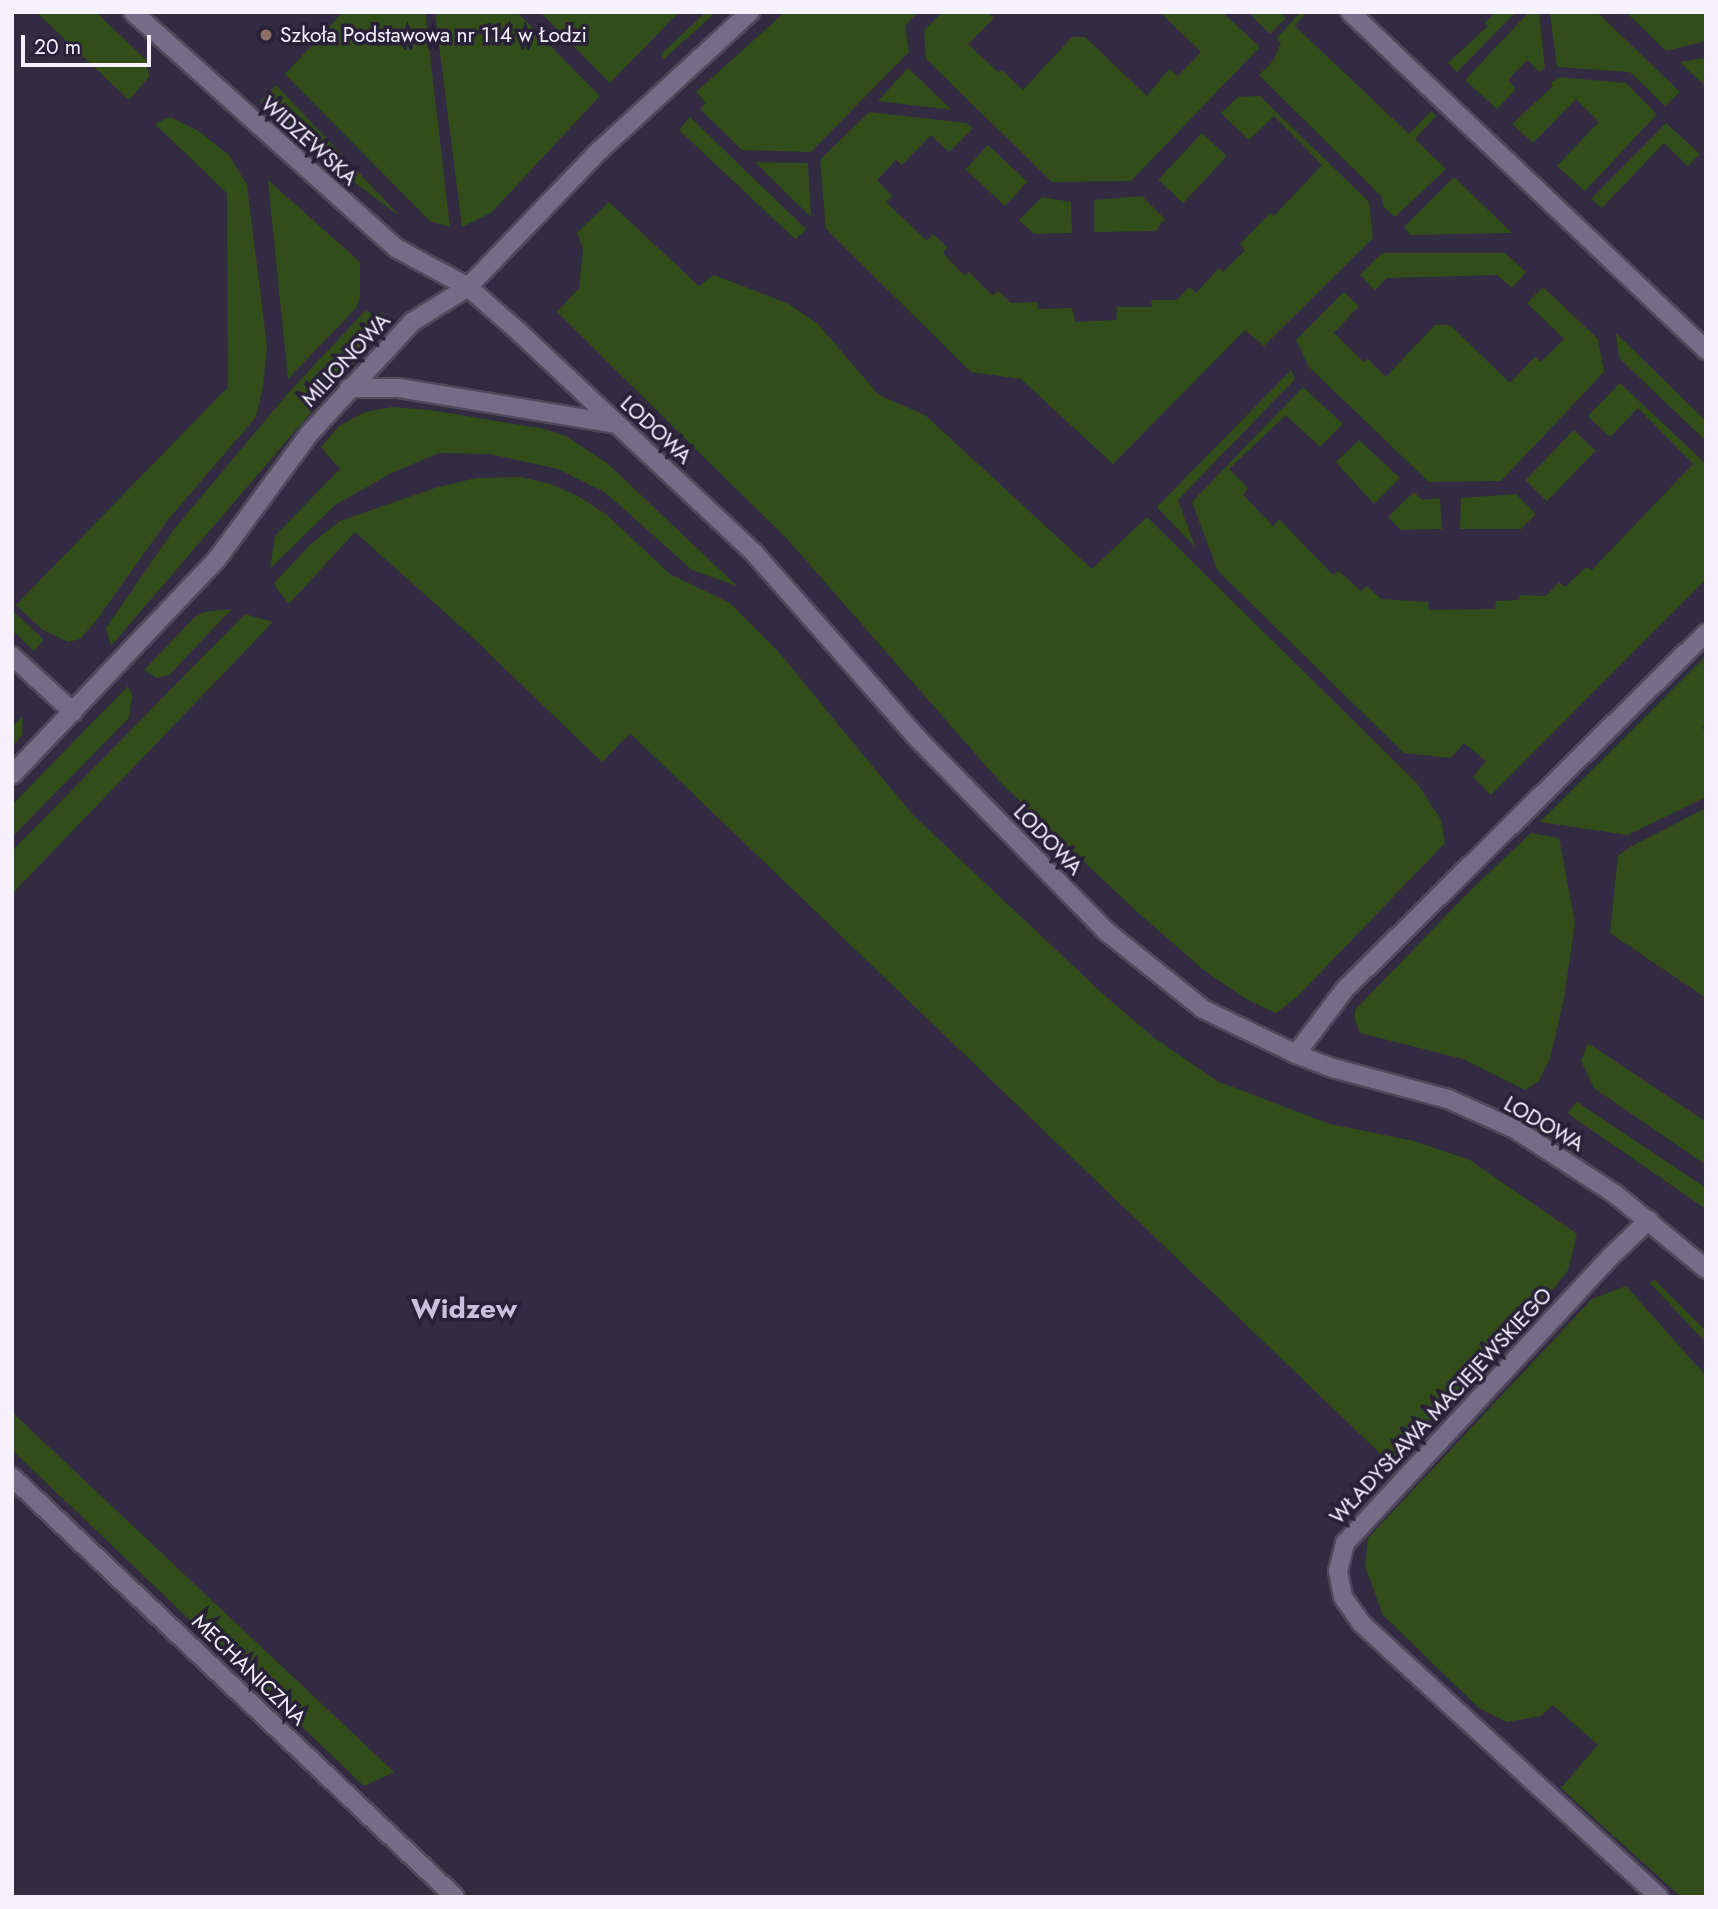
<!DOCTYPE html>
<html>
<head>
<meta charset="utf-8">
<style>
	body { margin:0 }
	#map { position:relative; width:1718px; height:1909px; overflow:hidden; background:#322b42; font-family:Jost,sans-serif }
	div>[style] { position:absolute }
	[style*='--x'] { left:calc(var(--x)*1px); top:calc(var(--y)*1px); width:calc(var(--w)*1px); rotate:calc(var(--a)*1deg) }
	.green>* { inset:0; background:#324d1a; transform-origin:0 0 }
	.roads { filter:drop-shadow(2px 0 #4f495b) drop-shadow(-2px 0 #4f495b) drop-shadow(0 2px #4f495b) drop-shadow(0 -2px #4f495b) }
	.street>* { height:18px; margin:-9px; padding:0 9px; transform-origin:9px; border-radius:9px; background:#746d87 }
	.secondary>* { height:18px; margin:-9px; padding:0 9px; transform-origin:9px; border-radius:9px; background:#746d87 }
	.dots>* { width:19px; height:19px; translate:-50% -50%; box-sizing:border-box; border:4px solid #282137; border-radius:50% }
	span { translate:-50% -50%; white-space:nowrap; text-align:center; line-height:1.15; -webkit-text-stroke:7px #282137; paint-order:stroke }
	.poi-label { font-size:21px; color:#f5f2fe }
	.left { translate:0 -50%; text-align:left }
	.street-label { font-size:21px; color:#f5f2fe }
	.district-label { font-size:28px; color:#c8c1dd; font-weight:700 }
	.frame { position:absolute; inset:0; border:14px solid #f5f2fe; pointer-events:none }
	.scale { position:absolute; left:21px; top:35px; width:130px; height:32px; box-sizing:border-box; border:4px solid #f5f2fe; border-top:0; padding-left:9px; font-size:21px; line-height:24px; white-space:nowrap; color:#f5f2fe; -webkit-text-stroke:5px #282137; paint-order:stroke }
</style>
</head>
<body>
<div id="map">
	<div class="green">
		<div style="clip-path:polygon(36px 12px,96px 12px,146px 60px,149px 77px,129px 100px)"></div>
		<div style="clip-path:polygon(343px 12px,425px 12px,450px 227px,430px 221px,285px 74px)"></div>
		<div style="clip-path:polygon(435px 12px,517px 12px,600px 96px,491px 213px,462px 227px)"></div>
		<div style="clip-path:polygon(540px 12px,679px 12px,610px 83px)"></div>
		<div style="clip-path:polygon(706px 12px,716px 12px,664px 59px,661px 54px)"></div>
		<div style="clip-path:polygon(785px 12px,918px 12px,905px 26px,909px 52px,811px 152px,742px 150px,700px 109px,706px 103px,696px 92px)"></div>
		<div style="clip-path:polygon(942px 12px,987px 12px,994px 18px,968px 44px,999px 73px,1002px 70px,1023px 90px,1072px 37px,1085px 37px,1147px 96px,1169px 69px,1178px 76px,1201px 52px,1163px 15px,1165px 12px,1222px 12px,1260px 47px,1131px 181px,1052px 182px,926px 59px,924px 31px)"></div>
		<div style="clip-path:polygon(1248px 12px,1280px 12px,1286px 18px,1270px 34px)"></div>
		<div style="clip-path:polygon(1301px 12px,1307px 12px,1295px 26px,1409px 134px,1431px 111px,1436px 116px,1415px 139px,1446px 169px,1395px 217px,1383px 206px,1381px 196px,1259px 75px,1273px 61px,1281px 43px,1276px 39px)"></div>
		<div style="clip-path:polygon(1495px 12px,1516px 12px,1457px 72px,1448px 63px,1488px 26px,1485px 23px)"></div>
		<div style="clip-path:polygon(1529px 12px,1539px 12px,1545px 68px,1540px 72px,1527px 60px,1508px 80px,1516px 89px,1497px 109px,1465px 80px)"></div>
		<div style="clip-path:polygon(1550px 12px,1597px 12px,1680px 92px,1665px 106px,1630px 72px,1557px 67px)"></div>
		<div style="clip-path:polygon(1626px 12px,1706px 12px,1706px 41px,1666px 51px)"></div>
		<div style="clip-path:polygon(1706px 58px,1706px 87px,1680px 62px)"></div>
		<div style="clip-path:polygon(908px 68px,952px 110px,878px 101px)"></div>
		<div style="clip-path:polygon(1558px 77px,1626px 83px,1657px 114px,1585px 191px,1557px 166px,1599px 122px,1576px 99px,1533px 143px,1512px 124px,1553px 86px,1551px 83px)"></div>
		<div style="clip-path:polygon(276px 85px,401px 217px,354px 182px,260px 101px)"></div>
		<div style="clip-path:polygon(1260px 96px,1369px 202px,1373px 238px,1264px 346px,1245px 330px,1113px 464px,1021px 379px,971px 372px,826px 229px,820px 160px,869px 112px,967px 123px,973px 128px,949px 152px,931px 135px,902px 165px,896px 160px,877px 180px,892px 196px,886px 202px,927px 241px,933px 234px,947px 247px,943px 253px,965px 276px,969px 272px,992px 295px,998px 291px,1011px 303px,1037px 302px,1038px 309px,1072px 308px,1075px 322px,1116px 320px,1117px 307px,1152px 307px,1151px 300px,1177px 300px,1189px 287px,1196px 293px,1219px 268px,1223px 272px,1245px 250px,1240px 244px,1270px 213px,1274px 216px,1322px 165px,1274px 116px,1249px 140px,1221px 113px,1238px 97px)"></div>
		<div style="clip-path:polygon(170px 117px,197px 130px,229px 155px,247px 185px,267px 346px,263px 387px,256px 417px,167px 521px,95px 622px,80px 639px,68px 642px,43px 630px,16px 605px,228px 387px,227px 193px,155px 124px)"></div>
		<div style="clip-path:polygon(690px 117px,806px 229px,804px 232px,795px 239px,679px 130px)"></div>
		<div style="clip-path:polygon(1666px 123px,1700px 154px,1688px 166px,1664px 143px,1602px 208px,1591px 199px)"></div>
		<div style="left:1202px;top:133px;width:34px;height:64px;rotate:43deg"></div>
		<div style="left:988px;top:145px;width:54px;height:33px;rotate:43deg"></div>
		<div style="clip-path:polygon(755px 162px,808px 163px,811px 217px)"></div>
		<div style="clip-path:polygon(1454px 177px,1512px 233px,1410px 235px,1404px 227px)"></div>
		<div style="clip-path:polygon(268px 180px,360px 262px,360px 297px,356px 308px,288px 379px)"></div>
		<div style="clip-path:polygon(1142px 196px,1165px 219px,1155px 231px,1094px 232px,1094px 200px)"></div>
		<div style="clip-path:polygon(1042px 197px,1071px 202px,1072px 233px,1034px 234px,1019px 220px)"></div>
		<div style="clip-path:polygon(609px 202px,699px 286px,714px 275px,789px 304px,818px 324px,879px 395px,925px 415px,1092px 569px,1147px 517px,1417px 783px,1441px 820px,1445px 843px,1297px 997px,1276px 1013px,1248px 1000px,1206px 972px,1134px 909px,1002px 784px,788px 540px,557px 312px,579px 288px,583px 249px,577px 233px)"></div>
		<div style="clip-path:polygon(1382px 253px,1505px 253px,1526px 272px,1512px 288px,1497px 275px,1387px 278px,1375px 290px,1360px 275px)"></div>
		<div style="clip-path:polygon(1543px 287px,1598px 339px,1604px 372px,1501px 481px,1429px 482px,1309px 367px,1296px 340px,1344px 292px,1359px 306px,1334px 333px,1364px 362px,1368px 359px,1386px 377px,1435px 325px,1450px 325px,1510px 383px,1535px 357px,1541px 362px,1564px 339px,1527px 303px)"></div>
		<div style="clip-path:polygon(365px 311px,385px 314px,367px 347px,111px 646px,106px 628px,175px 528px,290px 391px)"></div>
		<div style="clip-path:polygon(1616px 333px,1706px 421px,1706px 441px,1619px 358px)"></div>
		<div style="clip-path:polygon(1291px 370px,1295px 379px,1178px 500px,1195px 547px,1157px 507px)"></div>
		<div style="clip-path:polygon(1620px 383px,1706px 464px,1706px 579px,1491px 795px,1473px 777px,1486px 761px,1464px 743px,1451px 758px,1404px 753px,1218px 571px,1192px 502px,1303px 387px,1343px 424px,1320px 447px,1286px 415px,1229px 469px,1248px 488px,1243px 495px,1273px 526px,1279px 519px,1333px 575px,1339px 571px,1361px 591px,1367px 586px,1381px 599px,1428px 602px,1429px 610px,1495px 609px,1496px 601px,1519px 600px,1520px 595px,1546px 596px,1559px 582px,1565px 587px,1586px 567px,1592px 570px,1693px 464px,1638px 408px,1610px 437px,1588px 416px)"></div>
		<div style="clip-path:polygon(392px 407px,430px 410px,545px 429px,566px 436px,607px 463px,737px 586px,692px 570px,606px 493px,558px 469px,490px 454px,439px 453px,392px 473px,335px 505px,270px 569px,275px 536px,340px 469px,321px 447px,339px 426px,365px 412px)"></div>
		<div style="left:1574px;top:430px;width:30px;height:70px;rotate:44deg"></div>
		<div style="clip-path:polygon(1359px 440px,1400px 478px,1374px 504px,1336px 462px)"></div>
		<div style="clip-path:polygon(521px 477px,551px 484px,578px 496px,607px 515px,670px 574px,730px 603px,777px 650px,912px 814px,1103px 994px,1153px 1037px,1217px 1081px,1330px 1124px,1414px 1141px,1470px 1160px,1577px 1234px,1568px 1270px,1556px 1286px,1389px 1462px,630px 733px,602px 762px,468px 633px,355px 532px,289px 604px,277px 589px,274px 583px,311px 544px,340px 521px,435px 488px,476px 478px)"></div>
		<div style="clip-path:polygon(1414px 492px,1422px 500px,1440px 498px,1442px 529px,1401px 530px,1388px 517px)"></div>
		<div style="clip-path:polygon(1516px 494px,1536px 514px,1521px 529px,1460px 529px,1461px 498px)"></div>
		<div style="clip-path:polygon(232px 609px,169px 675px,157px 678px,144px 670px,195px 617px,204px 612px)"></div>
		<div style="clip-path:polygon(12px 610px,44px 640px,34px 651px,12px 630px)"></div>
		<div style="clip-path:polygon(245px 614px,273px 622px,12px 894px,12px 851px)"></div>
		<div style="clip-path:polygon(1706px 656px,1706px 724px,1702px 728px,1706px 731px,1706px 797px,1628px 835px,1540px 822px)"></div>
		<div style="clip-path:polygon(128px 686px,132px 696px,129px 718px,12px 837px,12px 805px)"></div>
		<div style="clip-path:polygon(23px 716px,22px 735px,12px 747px,12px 727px)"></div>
		<div style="clip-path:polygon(1706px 808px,1706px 998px,1610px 933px,1618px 856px,1632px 846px)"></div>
		<div style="clip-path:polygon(1531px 833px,1559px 838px,1575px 923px,1564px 998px,1550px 1059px,1538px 1082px,1525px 1090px,1463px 1059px,1360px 1033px,1355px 1020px,1355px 1010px,1467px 894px)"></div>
		<div style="clip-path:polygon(1588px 1043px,1706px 1122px,1706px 1165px,1594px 1088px,1581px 1061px)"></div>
		<div style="clip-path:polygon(1577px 1102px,1706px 1188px,1706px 1209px,1567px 1113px)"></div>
		<div style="clip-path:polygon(1654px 1279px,1706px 1331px,1706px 1343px,1650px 1283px)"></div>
		<div style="clip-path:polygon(1626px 1286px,1706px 1376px,1706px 1897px,1681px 1897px,1561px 1788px,1598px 1745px,1553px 1705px,1541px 1716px,1507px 1722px,1479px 1708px,1383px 1615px,1365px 1566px,1368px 1538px,1592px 1299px)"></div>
		<div style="clip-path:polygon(12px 1412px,394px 1772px,364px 1786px,12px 1450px)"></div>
	</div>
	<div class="roads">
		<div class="street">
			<div style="--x:1350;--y:12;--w:491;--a:43.5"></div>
			<div style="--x:349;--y:388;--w:50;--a:0"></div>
			<div style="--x:399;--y:388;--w:220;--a:9.4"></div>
			<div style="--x:12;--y:656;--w:83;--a:42.6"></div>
			<div style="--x:12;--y:775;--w:298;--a:-46.5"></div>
			<div style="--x:217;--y:559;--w:157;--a:-53.6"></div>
			<div style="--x:310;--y:433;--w:151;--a:-47.4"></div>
			<div style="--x:412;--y:322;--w:66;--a:-32"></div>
			<div style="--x:468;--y:287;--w:190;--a:-46.1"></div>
			<div style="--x:600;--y:150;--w:204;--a:-42.6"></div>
			<div style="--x:1296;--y:1054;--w:81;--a:-53"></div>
			<div style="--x:1345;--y:989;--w:507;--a:-44.6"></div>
			<div style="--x:1649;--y:1220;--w:52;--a:136.5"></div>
			<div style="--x:1611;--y:1256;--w:391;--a:132.8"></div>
			<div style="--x:1345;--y:1543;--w:29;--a:104"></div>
			<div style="--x:1338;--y:1571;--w:26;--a:79"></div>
			<div style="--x:1343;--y:1597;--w:32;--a:55"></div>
			<div style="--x:1361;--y:1623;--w:405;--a:42.6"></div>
			<div style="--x:12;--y:1477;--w:610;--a:43.47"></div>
		</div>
		<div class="secondary">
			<div style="--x:133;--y:12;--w:353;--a:41.9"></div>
			<div style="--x:396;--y:248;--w:82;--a:28.4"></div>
			<div style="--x:468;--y:287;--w:68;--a:41.4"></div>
			<div style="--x:519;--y:332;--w:324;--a:43.2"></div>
			<div style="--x:755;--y:554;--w:247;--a:48.6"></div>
			<div style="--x:918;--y:739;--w:270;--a:45.6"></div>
			<div style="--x:1107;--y:932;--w:123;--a:38.7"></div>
			<div style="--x:1203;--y:1009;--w:103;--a:25.8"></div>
			<div style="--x:1296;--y:1054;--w:40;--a:21"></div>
			<div style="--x:1333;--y:1068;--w:119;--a:15.1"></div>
			<div style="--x:1448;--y:1099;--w:73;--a:24.1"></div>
			<div style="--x:1515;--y:1129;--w:119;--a:33"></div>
			<div style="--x:1615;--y:1194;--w:118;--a:39.5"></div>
		</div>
	</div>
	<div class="dots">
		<div style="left:266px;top:35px;background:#8d6e63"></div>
	</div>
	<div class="poi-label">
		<span class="left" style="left:280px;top:35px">Szkoła Podstawowa nr 114 w Łodzi</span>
	</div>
	<div class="street-label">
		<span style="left:309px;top:141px;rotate:42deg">WIDZEWSKA</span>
		<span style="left:346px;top:360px;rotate:-47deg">MILIONOWA</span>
		<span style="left:656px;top:430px;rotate:43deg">LODOWA</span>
		<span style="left:1048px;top:840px;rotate:46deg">LODOWA</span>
		<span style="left:1544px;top:1124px;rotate:30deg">LODOWA</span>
		<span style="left:1441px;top:1406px;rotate:-47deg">WŁADYSŁAWA MACIEJEWSKIEGO</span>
		<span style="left:249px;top:1670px;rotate:44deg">MECHANICZNA</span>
	</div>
	<div class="district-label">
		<span style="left:464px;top:1309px">Widzew</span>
	</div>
	<div class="frame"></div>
	<div class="scale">20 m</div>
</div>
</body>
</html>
